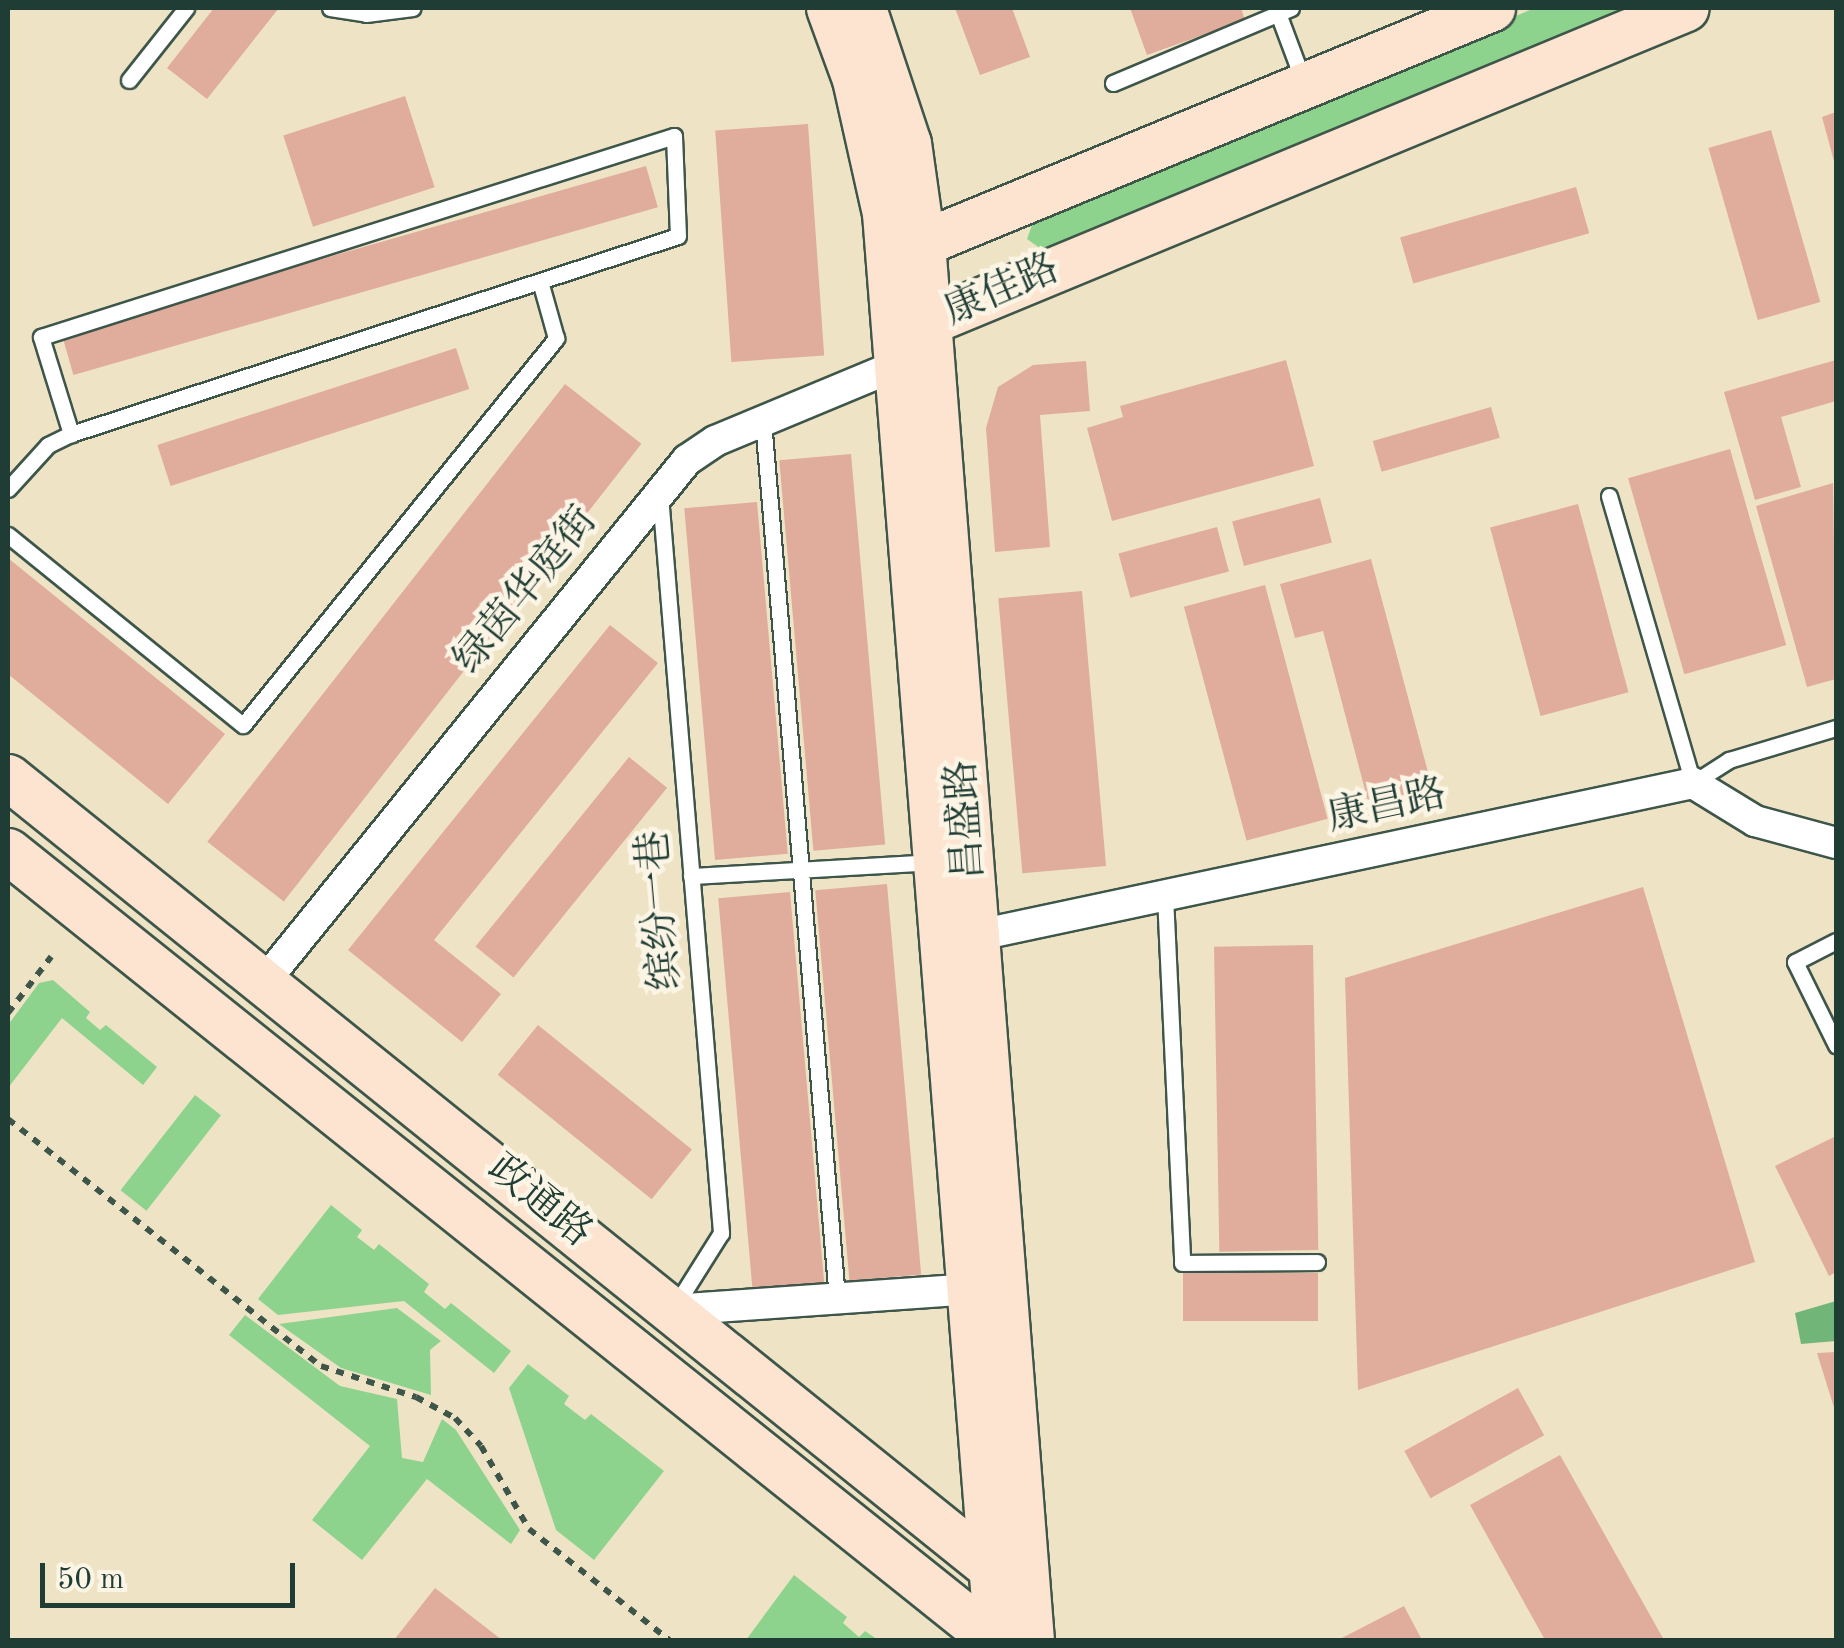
<!DOCTYPE html>
<html>
<head>
<meta charset="utf-8">
<style>
	body { margin:0 }
	#map { position:relative; width:1844px; height:1648px; overflow:hidden; background:#eee4c5; font-family:"Old Standard TT","Noto Serif SC",serif }
	div>[style] { position:absolute }
	[style*='--x'] { left:calc(var(--x)*1px); top:calc(var(--y)*1px); width:calc(var(--w)*1px); rotate:calc(var(--a)*1deg) }
	.green>* { inset:0; background:#8dd38d; transform-origin:0 0 }
	.forest>* { inset:0; background:#72b578 }
	.building>* { inset:0; background:#e0ac9c; transform-origin:0 0 }
	.path>* { height:6px; margin-top:-3px; transform-origin:0; background:repeating-linear-gradient(90deg,#3e564a 0 8px,transparent 0 16px) }
	.roads { filter:drop-shadow(2px 0 #3e564a) drop-shadow(-2px 0 #3e564a) drop-shadow(0 2px #3e564a) drop-shadow(0 -2px #3e564a) }
	.lane>* { height:15px; margin:-7.5px; padding:0 7.5px; transform-origin:7.5px; border-radius:7.5px; background:#fff }
	.street>* { height:30px; margin:-15px; padding:0 15px; transform-origin:15px; border-radius:15px; background:#fff }
	.secondary>* { height:45px; margin:-22.5px; padding:0 22.5px; transform-origin:22.5px; border-radius:22.5px; background:#fde4d0 }
	span { translate:-50% -50%; white-space:nowrap; text-align:center; line-height:1.15; -webkit-text-stroke:9px #fcf5e5; paint-order:stroke }
	.street-label { font-size:40px; color:#1f3d34 }
	.frame { position:absolute; inset:0; border:10px solid #1f3d34; pointer-events:none }
	.scale { position:absolute; left:40px; top:1563px; width:255px; height:45px; box-sizing:border-box; border:5px solid #1f3d34; border-top:0; padding-left:12px; font-size:30px; line-height:35px; white-space:nowrap; color:#1f3d34; -webkit-text-stroke:8px #fcf5e5; paint-order:stroke }
</style>
</head>
<body>
<div id="map">
	<div class="green">
		<div style="clip-path:polygon(1535px 8px,1636px 8px,1044px 251px,1027px 239px,1036px 214px)"></div>
		<div style="clip-path:polygon(53px 980px,90px 1012px,86px 1018px,100px 1030px,106px 1025px,157px 1067px,143px 1085px,62px 1018px,8px 1088px,8px 1025px,39px 983px)"></div>
		<div style="left:195px;top:1095px;width:33px;height:121px;rotate:38deg"></div>
		<div style="clip-path:polygon(331px 1205px,362px 1230px,357px 1237px,374px 1250px,379px 1244px,429px 1284px,424px 1292px,445px 1309px,451px 1303px,511px 1351px,494px 1373px,404px 1301px,278px 1315px,258px 1299px)"></div>
		<div style="clip-path:polygon(397px 1308px,441px 1341px,430px 1350px,431px 1395px,341px 1368px,279px 1324px)"></div>
		<div style="clip-path:polygon(245px 1315px,340px 1386px,397px 1399px,402px 1458px,423px 1462px,442px 1419px,456px 1430px,520px 1530px,511px 1544px,427px 1479px,362px 1560px,312px 1520px,370px 1446px,229px 1335px)"></div>
		<div style="clip-path:polygon(528px 1364px,569px 1396px,564px 1404px,585px 1420px,591px 1414px,664px 1471px,594px 1560px,556px 1530px,509px 1388px)"></div>
		<div style="clip-path:polygon(794px 1575px,847px 1617px,843px 1623px,859px 1637px,865px 1631px,878px 1640px,746px 1640px)"></div>
	</div>
	<div class="forest">
		<div style="clip-path:polygon(1836px 1301px,1836px 1341px,1801px 1344px,1795px 1313px)"></div>
	</div>
	<div class="building">
		<div style="clip-path:polygon(214px 8px,279px 8px,207px 99px,167px 68px)"></div>
		<div style="clip-path:polygon(955px 8px,1012px 8px,1030px 57px,980px 75px)"></div>
		<div style="clip-path:polygon(1130px 8px,1241px 8px,1245px 20px,1147px 55px)"></div>
		<div style="left:405px;top:96px;width:96px;height:128px;rotate:72deg"></div>
		<div style="clip-path:polygon(1836px 112px,1836px 165px,1835px 165px,1822px 117px)"></div>
		<div style="left:808px;top:124px;width:232px;height:93px;rotate:86deg"></div>
		<div style="left:1771px;top:130px;width:179px;height:65px;rotate:74deg"></div>
		<div style="left:646px;top:166px;width:43px;height:608px;rotate:74deg"></div>
		<div style="left:1576px;top:187px;width:48px;height:183px;rotate:74deg"></div>
		<div style="left:456px;top:348px;width:43px;height:314px;rotate:72deg"></div>
		<div style="clip-path:polygon(1286px 360px,1314px 466px,1112px 521px,1087px 428px,1123px 417px,1120px 406px)"></div>
		<div style="clip-path:polygon(1836px 360px,1836px 401px,1781px 417px,1801px 487px,1755px 500px,1724px 392px)"></div>
		<div style="clip-path:polygon(1086px 361px,1090px 411px,1040px 415px,1050px 547px,995px 552px,986px 428px,998px 387px,1033px 365px)"></div>
		<div style="left:565px;top:384px;width:97px;height:581px;rotate:38deg"></div>
		<div style="left:1491px;top:407px;width:32px;height:123px;rotate:74deg"></div>
		<div style="left:1730px;top:449px;width:204px;height:106px;rotate:74deg"></div>
		<div style="left:851px;top:454px;width:392px;height:72px;rotate:85deg"></div>
		<div style="clip-path:polygon(1833px 483px,1836px 679px,1807px 687px,1756px 506px)"></div>
		<div style="left:1320px;top:498px;width:46px;height:91px;rotate:75deg"></div>
		<div style="left:757px;top:502px;width:353px;height:73px;rotate:85deg"></div>
		<div style="left:1578px;top:504px;width:195px;height:91px;rotate:75deg"></div>
		<div style="left:1217px;top:527px;width:46px;height:102px;rotate:75deg"></div>
		<div style="clip-path:polygon(8px 558px,225px 734px,168px 804px,8px 674px)"></div>
		<div style="clip-path:polygon(1371px 559px,1432px 787px,1369px 805px,1323px 631px,1295px 638px,1280px 584px)"></div>
		<div style="left:1265px;top:585px;width:242px;height:84px;rotate:75deg"></div>
		<div style="left:1082px;top:591px;width:276px;height:84px;rotate:85deg"></div>
		<div style="clip-path:polygon(610px 625px,658px 663px,434px 940px,501px 994px,462px 1042px,348px 950px)"></div>
		<div style="left:629px;top:757px;width:49px;height:244px;rotate:39deg"></div>
		<div style="left:887px;top:884px;width:392px;height:72px;rotate:85deg"></div>
		<div style="clip-path:polygon(1643px 887px,1755px 1262px,1358px 1390px,1345px 978px)"></div>
		<div style="left:790px;top:892px;width:392px;height:72px;rotate:85deg"></div>
		<div style="left:1313px;top:945px;width:305px;height:99px;rotate:89deg"></div>
		<div style="left:538px;top:1025px;width:198px;height:64px;rotate:39deg"></div>
		<div style="clip-path:polygon(1836px 1136px,1836px 1272px,1829px 1276px,1775px 1166px)"></div>
		<div style="left:1318px;top:1273px;width:48px;height:135px;rotate:90deg"></div>
		<div style="clip-path:polygon(1836px 1352px,1836px 1414px,1817px 1353px)"></div>
		<div style="left:1518px;top:1388px;width:54px;height:130px;rotate:61deg"></div>
		<div style="clip-path:polygon(1560px 1455px,1664px 1640px,1545px 1640px,1470px 1505px)"></div>
		<div style="clip-path:polygon(435px 1588px,502px 1640px,394px 1640px)"></div>
		<div style="clip-path:polygon(1404px 1606px,1422px 1640px,1338px 1640px)"></div>
	</div>
	<div class="path">
		<div style="--x:8;--y:1013;--w:71;--a:-52.5"></div>
		<div style="--x:8;--y:1119;--w:399;--a:38.3"></div>
		<div style="--x:321;--y:1366;--w:100;--a:18.1"></div>
		<div style="--x:416;--y:1397;--w:44;--a:28.3"></div>
		<div style="--x:455;--y:1418;--w:38;--a:47"></div>
		<div style="--x:481;--y:1446;--w:96;--a:60"></div>
		<div style="--x:529;--y:1529;--w:179;--a:38.4"></div>
	</div>
	<div class="roads">
		<div class="lane">
			<div style="--x:330;--y:8;--w:36;--a:9"></div>
			<div style="--x:366;--y:14;--w:47;--a:-7.3"></div>
			<div style="--x:1276;--y:8;--w:80;--a:69.5"></div>
			<div style="--x:129;--y:80;--w:92;--a:-51.6"></div>
			<div style="--x:1113;--y:83;--w:193;--a:-22.8"></div>
			<div style="--x:763;--y:421;--w:880;--a:85.18"></div>
			<div style="--x:8;--y:489;--w:59;--a:-47.7"></div>
			<div style="--x:48;--y:445;--w:25;--a:-26"></div>
			<div style="--x:71;--y:434;--w:638;--a:-18.07"></div>
			<div style="--x:678;--y:236;--w:100;--a:-92.3"></div>
			<div style="--x:674;--y:136;--w:664;--a:162.38"></div>
			<div style="--x:41;--y:337;--w:102;--a:72.8"></div>
			<div style="--x:660;--y:495;--w:741;--a:85.27"></div>
			<div style="--x:721;--y:1233;--w:86;--a:122.2"></div>
			<div style="--x:1609;--y:496;--w:299;--a:73.7"></div>
			<div style="--x:1693;--y:783;--w:43;--a:-32.6"></div>
			<div style="--x:1729;--y:760;--w:112;--a:-16.7"></div>
			<div style="--x:8;--y:535;--w:302;--a:39"></div>
			<div style="--x:243;--y:725;--w:498;--a:-51"></div>
			<div style="--x:556;--y:338;--w:59;--a:-105.7"></div>
			<div style="--x:691;--y:876;--w:241;--a:-3.3"></div>
			<div style="--x:1165;--y:896;--w:367;--a:87.3"></div>
			<div style="--x:1182;--y:1263;--w:135;--a:-0.4"></div>
			<div style="--x:1836;--y:941;--w:46;--a:152.9"></div>
			<div style="--x:1795;--y:962;--w:93;--a:63.7"></div>
		</div>
		<div class="street">
			<div style="--x:960;--y:939;--w:749;--a:-12.01"></div>
			<div style="--x:1693;--y:783;--w:73;--a:31.5"></div>
			<div style="--x:1755;--y:821;--w:84;--a:15.2"></div>
			<div style="--x:264;--y:982;--w:672;--a:-50.98"></div>
			<div style="--x:687;--y:460;--w:34;--a:-34"></div>
			<div style="--x:715;--y:441;--w:216;--a:-22.6"></div>
			<div style="--x:673;--y:1310;--w:314;--a:-4"></div>
		</div>
		<div class="secondary">
			<div style="--x:829;--y:8;--w:76;--a:69.9"></div>
			<div style="--x:855;--y:79;--w:137;--a:77.4"></div>
			<div style="--x:885;--y:213;--w:1431;--a:85.51"></div>
			<div style="--x:863;--y:8;--w:142;--a:71.6"></div>
			<div style="--x:908;--y:143;--w:101;--a:82"></div>
			<div style="--x:922;--y:243;--w:1401;--a:85.54"></div>
			<div style="--x:1492;--y:8;--w:617;--a:157.59"></div>
			<div style="--x:922;--y:243;--w:55;--a:123.1"></div>
			<div style="--x:892;--y:289;--w:49;--a:42.5"></div>
			<div style="--x:928;--y:322;--w:820;--a:-22.5"></div>
			<div style="--x:8;--y:777;--w:1278;--a:38.81"></div>
			<div style="--x:8;--y:851;--w:1263;--a:38.67"></div>
		</div>
	</div>
	<div class="street-label">
		<span style="left:1002px;top:291px;rotate:-23deg">康佳路</span>
		<span style="left:527px;top:591px;rotate:-51deg">绿茵华庭街</span>
		<span style="left:1387px;top:807px;rotate:-12deg">康昌路</span>
		<span style="left:967px;top:820px;rotate:-94deg">昌盛路</span>
		<span style="left:661px;top:910px;rotate:-95deg">缤纷一巷</span>
		<span style="left:539px;top:1202px;rotate:39deg">政通路</span>
	</div>
	<div class="frame"></div>
	<div class="scale">50 m</div>
</div>
</body>
</html>
